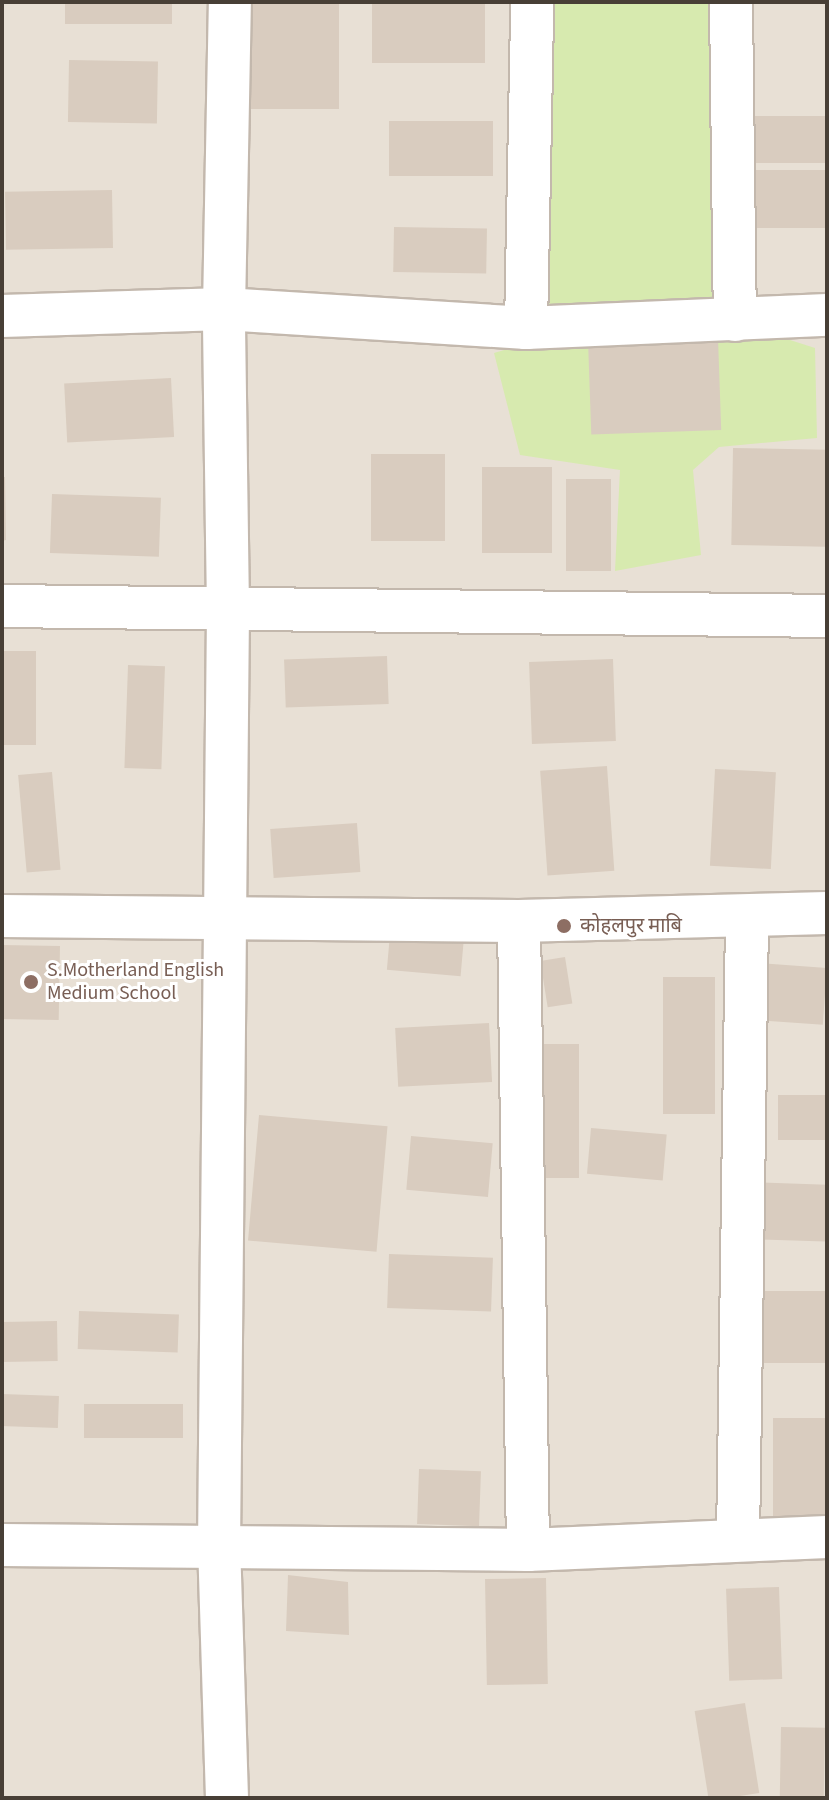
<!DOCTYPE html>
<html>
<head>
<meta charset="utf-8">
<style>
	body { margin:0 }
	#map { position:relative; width:829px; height:1800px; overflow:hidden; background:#f4efe7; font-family:"Source Sans 3","Noto Sans Devanagari",sans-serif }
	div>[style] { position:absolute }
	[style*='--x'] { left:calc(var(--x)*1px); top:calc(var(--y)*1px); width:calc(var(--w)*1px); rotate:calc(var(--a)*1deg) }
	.residential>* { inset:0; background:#e8e0d5; transform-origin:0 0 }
	.green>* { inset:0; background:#d7eaaf; transform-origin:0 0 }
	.building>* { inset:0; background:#d9ccbf; transform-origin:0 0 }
	.roads { filter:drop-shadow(2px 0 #c3b8ad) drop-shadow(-2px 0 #c3b8ad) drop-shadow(0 2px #c3b8ad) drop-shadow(0 -2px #c3b8ad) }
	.minor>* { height:42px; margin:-21px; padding:0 21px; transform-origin:21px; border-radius:21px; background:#fff }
	.dots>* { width:22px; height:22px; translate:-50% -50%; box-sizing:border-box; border:4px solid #fff; border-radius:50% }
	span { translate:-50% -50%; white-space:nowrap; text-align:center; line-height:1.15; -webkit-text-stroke:6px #fff; paint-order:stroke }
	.education-label { font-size:20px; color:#785e54 }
	.left { translate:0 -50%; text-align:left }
	.frame { position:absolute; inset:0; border:4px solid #483f36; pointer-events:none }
</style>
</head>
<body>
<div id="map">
	<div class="residential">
		<div style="left:2px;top:2px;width:825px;height:1796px"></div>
	</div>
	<div class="green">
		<div style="left:540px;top:2px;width:186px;height:313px"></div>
		<div style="clip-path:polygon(759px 330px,815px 348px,817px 438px,719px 447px,693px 470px,701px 555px,615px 571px,620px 470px,520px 455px,494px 353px,563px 333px)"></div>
	</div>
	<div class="building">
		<div style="left:65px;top:2px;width:107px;height:22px"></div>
		<div style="left:240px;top:2px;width:99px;height:107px"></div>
		<div style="left:372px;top:2px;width:113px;height:61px"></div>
		<div style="left:69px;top:60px;width:89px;height:62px;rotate:1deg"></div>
		<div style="left:827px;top:116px;width:47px;height:76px;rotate:90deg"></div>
		<div style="left:389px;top:121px;width:104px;height:55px"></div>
		<div style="left:827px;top:170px;width:58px;height:80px;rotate:90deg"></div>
		<div style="left:112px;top:190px;width:58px;height:107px;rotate:89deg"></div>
		<div style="left:394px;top:227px;width:93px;height:45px;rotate:1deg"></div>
		<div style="left:718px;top:338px;width:92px;height:130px;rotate:88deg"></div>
		<div style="left:171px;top:378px;width:59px;height:107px;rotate:87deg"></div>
		<div style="left:733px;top:448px;width:94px;height:97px;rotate:1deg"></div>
		<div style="left:371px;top:454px;width:74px;height:87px"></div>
		<div style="left:482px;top:467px;width:70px;height:86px"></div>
		<div style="clip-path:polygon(2px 477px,5px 477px,6px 540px,2px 541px)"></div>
		<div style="left:566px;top:479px;width:45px;height:92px"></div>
		<div style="left:52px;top:494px;width:109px;height:59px;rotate:2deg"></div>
		<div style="left:2px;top:651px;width:34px;height:94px"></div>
		<div style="left:387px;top:656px;width:48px;height:103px;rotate:88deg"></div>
		<div style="left:613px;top:659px;width:82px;height:84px;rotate:88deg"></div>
		<div style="left:128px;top:665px;width:37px;height:103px;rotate:2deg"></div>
		<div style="left:607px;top:766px;width:105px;height:67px;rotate:86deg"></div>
		<div style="left:715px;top:769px;width:61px;height:97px;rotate:3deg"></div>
		<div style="left:52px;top:772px;width:98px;height:34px;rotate:85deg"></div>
		<div style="left:357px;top:823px;width:49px;height:87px;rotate:86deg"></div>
		<div style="left:390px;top:934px;width:74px;height:36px;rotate:5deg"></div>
		<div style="left:2px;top:945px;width:58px;height:74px;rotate:1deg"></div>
		<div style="left:565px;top:957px;width:47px;height:25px;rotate:81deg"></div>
		<div style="left:757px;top:963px;width:70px;height:57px;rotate:4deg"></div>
		<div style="left:663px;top:977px;width:52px;height:137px"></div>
		<div style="left:489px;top:1023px;width:59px;height:94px;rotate:87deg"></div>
		<div style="left:542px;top:1044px;width:37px;height:134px"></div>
		<div style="left:778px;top:1095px;width:49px;height:45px"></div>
		<div style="left:259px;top:1115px;width:129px;height:126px;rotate:5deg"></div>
		<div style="left:591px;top:1128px;width:76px;height:46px;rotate:5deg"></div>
		<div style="left:411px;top:1136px;width:82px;height:54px;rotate:5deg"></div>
		<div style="left:751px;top:1182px;width:76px;height:57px;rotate:2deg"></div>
		<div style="left:389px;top:1254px;width:104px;height:54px;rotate:2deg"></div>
		<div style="left:827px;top:1291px;width:72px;height:70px;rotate:90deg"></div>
		<div style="left:79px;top:1311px;width:100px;height:38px;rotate:2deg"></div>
		<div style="left:57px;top:1321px;width:40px;height:55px;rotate:89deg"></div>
		<div style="left:2px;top:1394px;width:57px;height:32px;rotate:2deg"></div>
		<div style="left:84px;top:1404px;width:99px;height:34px"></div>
		<div style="left:827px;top:1418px;width:115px;height:54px;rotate:90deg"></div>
		<div style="left:419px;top:1469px;width:62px;height:55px;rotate:2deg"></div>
		<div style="clip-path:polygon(288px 1575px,348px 1582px,349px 1635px,286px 1631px)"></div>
		<div style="left:546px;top:1578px;width:106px;height:61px;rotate:89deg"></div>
		<div style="left:779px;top:1587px;width:92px;height:53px;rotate:88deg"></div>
		<div style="left:745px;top:1703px;width:91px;height:51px;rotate:81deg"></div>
		<div style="left:781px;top:1727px;width:44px;height:71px;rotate:1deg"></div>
	</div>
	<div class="roads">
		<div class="minor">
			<div style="--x:731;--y:2;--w:318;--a:89.3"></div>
			<div style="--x:2;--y:316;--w:222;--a:-1.8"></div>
			<div style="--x:224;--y:309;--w:303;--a:3.6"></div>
			<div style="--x:526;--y:328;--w:301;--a:-2.5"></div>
			<div style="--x:526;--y:328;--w:326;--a:-88.9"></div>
			<div style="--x:2;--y:606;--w:825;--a:0.69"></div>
			<div style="--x:2;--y:916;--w:517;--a:0.55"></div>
			<div style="--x:519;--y:921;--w:308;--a:-1.5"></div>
			<div style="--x:519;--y:921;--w:629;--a:89.18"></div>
			<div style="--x:738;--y:1540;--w:623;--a:-89.17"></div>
			<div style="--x:2;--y:1545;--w:526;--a:0.54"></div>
			<div style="--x:528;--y:1550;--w:299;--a:-2.5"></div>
			<div style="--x:227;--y:1798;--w:250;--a:-91.8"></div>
			<div style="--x:219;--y:1548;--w:938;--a:-89.45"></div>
			<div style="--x:228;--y:610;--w:301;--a:-90.8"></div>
			<div style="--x:224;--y:309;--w:307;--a:-88.9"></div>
		</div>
	</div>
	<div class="dots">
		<div style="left:564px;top:926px;background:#8d6e63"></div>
		<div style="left:31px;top:982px;background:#8d6e63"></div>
	</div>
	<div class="education-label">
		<span class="left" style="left:580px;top:926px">कोहलपुर माबि</span>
		<span class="left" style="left:47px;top:982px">S.Motherland English<br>Medium School</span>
	</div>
	<div class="frame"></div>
</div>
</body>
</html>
